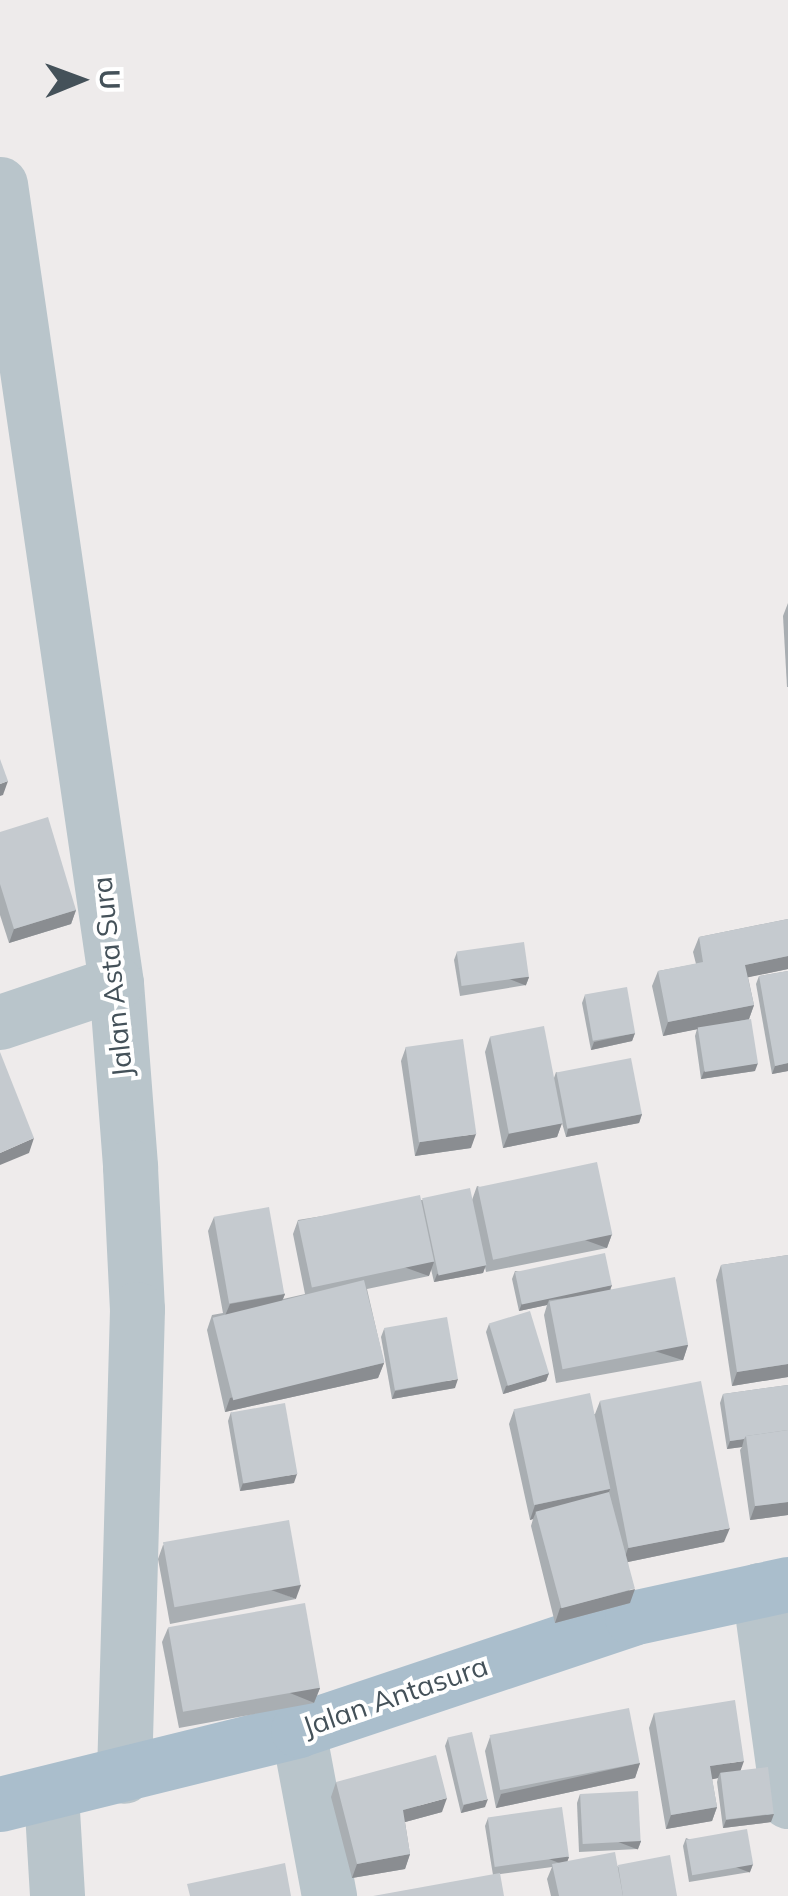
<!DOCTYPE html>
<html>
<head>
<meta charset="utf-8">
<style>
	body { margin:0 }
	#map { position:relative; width:788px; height:1896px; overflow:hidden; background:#eeebeb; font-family:Mulish,sans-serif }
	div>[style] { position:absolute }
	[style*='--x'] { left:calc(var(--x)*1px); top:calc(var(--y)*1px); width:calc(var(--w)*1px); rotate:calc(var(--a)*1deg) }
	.minor>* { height:55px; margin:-27.5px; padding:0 27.5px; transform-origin:27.5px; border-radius:27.5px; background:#b9c5cb }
	.major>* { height:55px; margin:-27.5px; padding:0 27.5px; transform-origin:27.5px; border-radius:27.5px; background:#aabecc }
	.wall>* { inset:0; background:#a9aeb2 }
	.shaded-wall>* { inset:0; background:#8a8d91; transform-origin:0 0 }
	.building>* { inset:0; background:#c5cacf; transform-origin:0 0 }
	span { translate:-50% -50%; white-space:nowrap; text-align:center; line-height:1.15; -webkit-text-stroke:8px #fff; paint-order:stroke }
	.street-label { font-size:28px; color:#445159 }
	.north { position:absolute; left:30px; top:30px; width:100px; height:100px; -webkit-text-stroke:8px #fff; paint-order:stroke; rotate:89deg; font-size:28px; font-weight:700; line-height:40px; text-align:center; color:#445159 }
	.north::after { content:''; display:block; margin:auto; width:35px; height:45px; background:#445159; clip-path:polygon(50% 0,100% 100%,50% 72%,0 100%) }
</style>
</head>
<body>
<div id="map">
	<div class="minor">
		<div style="--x:0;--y:184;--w:807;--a:81.74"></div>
		<div style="--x:116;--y:983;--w:185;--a:85.6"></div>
		<div style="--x:130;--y:1167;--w:142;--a:87.2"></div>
		<div style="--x:137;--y:1309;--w:467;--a:91.6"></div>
		<div style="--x:0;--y:1022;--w:122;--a:-18.6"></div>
		<div style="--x:759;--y:1590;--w:213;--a:82.2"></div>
		<div style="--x:298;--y:1730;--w:169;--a:79.4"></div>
		<div style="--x:51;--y:1794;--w:102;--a:86.6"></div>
	</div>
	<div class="major">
		<div style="--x:0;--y:1804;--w:307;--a:-13.9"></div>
		<div style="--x:298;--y:1730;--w:352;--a:-18.5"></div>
		<div style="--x:632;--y:1618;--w:160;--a:-12.3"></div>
	</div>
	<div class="wall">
		<div style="clip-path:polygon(788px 603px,788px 687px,787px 687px,783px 616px)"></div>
		<div style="clip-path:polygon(0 832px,76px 910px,71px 924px,9px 943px,0 915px)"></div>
		<div style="clip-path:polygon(788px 919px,788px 969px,748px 977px,754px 1005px,749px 1019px,755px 1071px,701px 1079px,695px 1036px,697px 1029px,663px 1036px,652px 986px,658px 971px,696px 964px,693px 952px,699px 937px)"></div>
		<div style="clip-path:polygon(457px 952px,529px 977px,526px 985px,460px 996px,454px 960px)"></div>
		<div style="clip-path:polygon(788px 971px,788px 1071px,772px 1074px,756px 984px,759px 976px)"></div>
		<div style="clip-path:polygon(585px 995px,635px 1033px,632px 1041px,591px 1050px,582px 1003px)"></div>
		<div style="clip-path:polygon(490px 1037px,554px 1078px,556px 1072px,642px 1114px,639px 1123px,566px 1137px,562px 1123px,557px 1137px,503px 1148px,485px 1052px)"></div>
		<div style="clip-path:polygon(406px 1047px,471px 1148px,415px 1156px,401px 1061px)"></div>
		<div style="clip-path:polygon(477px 1186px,612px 1234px,607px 1248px,486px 1272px,485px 1267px,483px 1273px,434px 1282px,431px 1269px,429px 1276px,367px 1289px,384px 1363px,378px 1378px,225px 1412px,207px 1330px,212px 1315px,223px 1313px,208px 1231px,214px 1217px,285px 1294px,283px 1299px,305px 1294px,293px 1234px,298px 1220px,421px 1200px,472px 1200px)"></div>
		<div style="clip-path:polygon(788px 1255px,788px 1377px,732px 1386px,716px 1280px,721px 1265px)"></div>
		<div style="clip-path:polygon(515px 1271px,612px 1285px,610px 1289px,688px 1345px,683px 1360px,556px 1383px,544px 1315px,547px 1305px,519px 1311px,512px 1279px)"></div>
		<div style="clip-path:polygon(489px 1324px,549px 1373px,546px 1381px,503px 1394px,486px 1332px)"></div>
		<div style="clip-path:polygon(384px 1329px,455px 1388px,392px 1399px,381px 1337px)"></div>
		<div style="clip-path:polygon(788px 1385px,788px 1515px,750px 1520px,740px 1450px,742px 1447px,727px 1449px,720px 1403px,723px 1394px)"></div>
		<div style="clip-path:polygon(600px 1401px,724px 1542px,628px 1562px,630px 1603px,555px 1623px,531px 1526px,533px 1519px,530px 1520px,509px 1424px,514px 1410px,595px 1414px)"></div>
		<div style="clip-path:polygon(231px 1412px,294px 1483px,240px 1491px,228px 1421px)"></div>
		<div style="clip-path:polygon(163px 1545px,296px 1599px,170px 1624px,158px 1559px)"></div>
		<div style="clip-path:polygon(168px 1628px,320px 1688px,314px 1703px,179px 1728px,162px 1642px)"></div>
		<div style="clip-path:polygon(654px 1713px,740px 1771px,771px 1822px,723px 1828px,717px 1782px,718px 1778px,712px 1779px,717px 1807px,712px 1821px,666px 1829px,649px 1728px)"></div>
		<div style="clip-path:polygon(490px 1737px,640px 1763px,635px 1778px,496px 1808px,485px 1751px)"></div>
		<div style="clip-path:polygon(448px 1738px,485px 1807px,461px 1813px,445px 1746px)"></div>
		<div style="clip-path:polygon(336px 1782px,442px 1812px,405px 1822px,410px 1854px,405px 1869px,352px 1878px,331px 1797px)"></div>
		<div style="clip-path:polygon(580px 1794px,641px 1841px,638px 1849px,579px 1852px,577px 1803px)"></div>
		<div style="clip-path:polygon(488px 1818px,569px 1857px,567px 1861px,617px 1866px,677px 1896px,551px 1896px,547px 1879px,552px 1867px,493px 1875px,485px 1826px)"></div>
		<div style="clip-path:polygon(686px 1838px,753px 1864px,750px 1872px,689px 1882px,683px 1846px)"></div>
	</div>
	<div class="shaded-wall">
		<div style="clip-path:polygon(8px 781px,3px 795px,0 796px,0 784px)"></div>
		<div style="clip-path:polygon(76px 910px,71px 924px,9px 943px,14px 929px)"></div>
		<div style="clip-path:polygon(788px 956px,788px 969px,740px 979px,745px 965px)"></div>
		<div style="left:529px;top:977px;width:9px;height:67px;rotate:111deg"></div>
		<div style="clip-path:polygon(754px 1005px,749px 1019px,663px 1036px,668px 1022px)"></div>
		<div style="clip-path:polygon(635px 1033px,632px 1041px,591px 1050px,594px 1042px)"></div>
		<div style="clip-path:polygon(758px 1063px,755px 1071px,701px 1079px,704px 1071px)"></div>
		<div style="clip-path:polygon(788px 1063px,788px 1071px,772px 1074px,775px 1066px)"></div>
		<div style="clip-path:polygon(642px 1114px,639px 1123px,566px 1137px,568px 1129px)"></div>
		<div style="clip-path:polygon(562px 1123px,557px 1137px,503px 1148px,509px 1133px)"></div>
		<div style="clip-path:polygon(476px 1134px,471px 1148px,415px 1156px,420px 1142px)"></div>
		<div style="clip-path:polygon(34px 1138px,29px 1153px,0 1165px,0 1153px)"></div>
		<div style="left:612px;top:1234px;width:15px;height:123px;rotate:110deg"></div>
		<div style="left:434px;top:1262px;width:15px;height:125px;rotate:110deg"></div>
		<div style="clip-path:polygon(486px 1265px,483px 1273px,434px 1282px,437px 1274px)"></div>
		<div style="clip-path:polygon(612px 1285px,609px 1293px,549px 1300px,547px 1305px,519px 1311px,522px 1303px)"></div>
		<div style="clip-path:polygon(285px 1294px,279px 1308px,224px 1318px,230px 1304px)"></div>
		<div style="left:688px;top:1345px;width:16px;height:129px;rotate:108deg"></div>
		<div style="clip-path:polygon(384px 1363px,378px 1378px,225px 1412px,230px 1398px)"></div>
		<div style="clip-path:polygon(788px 1364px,788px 1377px,732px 1386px,737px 1372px)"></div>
		<div style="clip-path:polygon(549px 1373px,546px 1381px,503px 1394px,506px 1386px)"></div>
		<div style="clip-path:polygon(458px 1379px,455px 1388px,392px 1399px,395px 1391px)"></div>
		<div style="clip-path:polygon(744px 1439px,742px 1447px,727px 1449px,730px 1441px)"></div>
		<div style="clip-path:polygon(297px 1474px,294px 1483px,240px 1491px,243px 1483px)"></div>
		<div style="clip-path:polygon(610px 1489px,605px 1503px,536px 1512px,533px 1519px,530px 1520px,535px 1505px)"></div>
		<div style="clip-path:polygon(788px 1502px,788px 1515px,750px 1520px,755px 1506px)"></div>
		<div style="clip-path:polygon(730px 1528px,724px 1542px,623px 1563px,628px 1548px)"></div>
		<div style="left:301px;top:1585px;width:15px;height:127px;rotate:110deg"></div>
		<div style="clip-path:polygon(635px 1589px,630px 1603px,555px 1623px,560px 1608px)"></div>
		<div style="left:320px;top:1688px;width:16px;height:138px;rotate:112deg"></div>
		<div style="clip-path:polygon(744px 1761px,739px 1775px,720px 1773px,718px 1778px,705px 1781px,710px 1766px)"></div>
		<div style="clip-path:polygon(640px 1763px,635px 1778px,496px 1808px,501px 1794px)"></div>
		<div style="clip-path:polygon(447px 1798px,442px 1812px,398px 1824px,403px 1810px)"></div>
		<div style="clip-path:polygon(488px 1799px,485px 1807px,461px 1813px,464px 1805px)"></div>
		<div style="clip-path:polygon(717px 1807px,712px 1821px,666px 1829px,671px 1815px)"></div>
		<div style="clip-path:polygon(774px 1814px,771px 1822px,723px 1828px,726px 1820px)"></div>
		<div style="left:641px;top:1841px;width:9px;height:59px;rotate:111deg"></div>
		<div style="clip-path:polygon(410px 1854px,405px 1869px,352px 1878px,357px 1864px)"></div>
		<div style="left:569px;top:1857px;width:9px;height:74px;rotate:111deg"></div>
		<div style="left:753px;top:1864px;width:9px;height:62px;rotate:111deg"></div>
	</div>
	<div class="building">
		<div style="clip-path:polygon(0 759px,8px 781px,0 784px)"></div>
		<div style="clip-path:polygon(48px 817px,76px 910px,14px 929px,0 884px,0 832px)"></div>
		<div style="clip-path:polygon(788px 919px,788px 956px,745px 965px,754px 1005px,668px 1022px,658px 971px,703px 962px,699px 937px)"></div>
		<div style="left:524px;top:942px;width:35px;height:68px;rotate:82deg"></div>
		<div style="clip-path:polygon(788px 971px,788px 1063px,775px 1066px,759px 976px)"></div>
		<div style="left:627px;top:987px;width:47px;height:43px;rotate:80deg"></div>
		<div style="left:751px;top:1019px;width:45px;height:54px;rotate:81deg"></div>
		<div style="left:544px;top:1026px;width:99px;height:55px;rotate:79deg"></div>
		<div style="left:463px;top:1039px;width:96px;height:58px;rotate:82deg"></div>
		<div style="clip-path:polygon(0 1052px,34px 1138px,0 1153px)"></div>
		<div style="left:631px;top:1058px;width:57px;height:76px;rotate:79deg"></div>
		<div style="left:597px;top:1162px;width:74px;height:122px;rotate:78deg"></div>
		<div style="left:470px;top:1188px;width:79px;height:49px;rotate:78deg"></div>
		<div style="left:420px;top:1195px;width:68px;height:125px;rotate:78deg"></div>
		<div style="left:269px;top:1207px;width:88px;height:56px;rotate:80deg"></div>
		<div style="left:605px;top:1253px;width:33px;height:92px;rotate:78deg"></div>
		<div style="clip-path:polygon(788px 1255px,788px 1364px,737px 1372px,721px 1265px)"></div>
		<div style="left:675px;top:1277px;width:69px;height:128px;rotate:79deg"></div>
		<div style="left:364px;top:1280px;width:85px;height:156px;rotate:76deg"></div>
		<div style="left:530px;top:1311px;width:65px;height:43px;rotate:73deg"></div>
		<div style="left:447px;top:1317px;width:63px;height:64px;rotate:80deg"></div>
		<div style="left:701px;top:1381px;width:150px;height:103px;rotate:79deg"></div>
		<div style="clip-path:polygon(788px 1385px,788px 1430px,746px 1436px,744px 1439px,730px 1441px,723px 1394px)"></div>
		<div style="left:590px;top:1393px;width:98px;height:78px;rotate:78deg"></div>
		<div style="left:285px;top:1403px;width:72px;height:55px;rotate:80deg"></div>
		<div style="clip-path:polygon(788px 1430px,788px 1502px,755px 1506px,746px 1436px)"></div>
		<div style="left:609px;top:1492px;width:100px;height:76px;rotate:75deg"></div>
		<div style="left:289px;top:1520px;width:66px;height:128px;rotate:80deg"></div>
		<div style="left:305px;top:1603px;width:86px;height:139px;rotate:80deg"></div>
		<div style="clip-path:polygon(735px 1700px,744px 1761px,710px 1766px,717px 1807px,671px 1815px,654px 1713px)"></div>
		<div style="left:629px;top:1708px;width:56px;height:142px;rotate:79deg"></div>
		<div style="left:472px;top:1732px;width:69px;height:25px;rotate:77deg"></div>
		<div style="clip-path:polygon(436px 1755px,447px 1798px,403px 1810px,410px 1854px,357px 1864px,336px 1782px)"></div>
		<div style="left:768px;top:1767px;width:47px;height:48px;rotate:83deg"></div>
		<div style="left:638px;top:1791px;width:50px;height:58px;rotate:87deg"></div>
		<div style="left:562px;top:1807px;width:50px;height:75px;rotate:82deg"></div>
		<div style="left:747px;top:1829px;width:36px;height:62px;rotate:80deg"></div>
		<div style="clip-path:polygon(615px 1852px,623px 1896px,559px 1896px,552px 1864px)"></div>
		<div style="clip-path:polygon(670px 1855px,677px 1896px,623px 1896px,618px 1865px)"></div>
		<div style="clip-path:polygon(285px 1863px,291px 1896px,190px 1896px,187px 1884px)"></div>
		<div style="clip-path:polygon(500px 1873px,504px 1896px,373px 1896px)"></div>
	</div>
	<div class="street-label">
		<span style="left:112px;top:977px;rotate:-96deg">Jalan Asta Sura</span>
		<span style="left:395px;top:1696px;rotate:-19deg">Jalan Antasura</span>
	</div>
	<div class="north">U</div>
</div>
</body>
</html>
